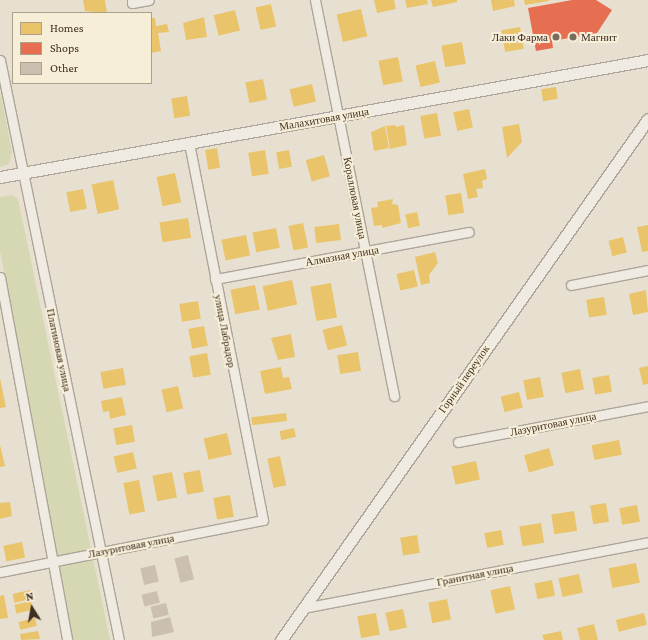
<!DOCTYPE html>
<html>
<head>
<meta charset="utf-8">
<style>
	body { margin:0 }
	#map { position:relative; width:648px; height:640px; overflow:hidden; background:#e7e0d1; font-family:"Crimson Pro",serif }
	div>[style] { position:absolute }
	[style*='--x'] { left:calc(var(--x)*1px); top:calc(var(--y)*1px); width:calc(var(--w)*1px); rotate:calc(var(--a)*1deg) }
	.green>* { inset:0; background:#d6d7b3 }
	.homes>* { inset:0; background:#e9c46a; transform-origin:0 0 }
	.shops>* { inset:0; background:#e76f51 }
	.building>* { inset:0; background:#cbbfb2; transform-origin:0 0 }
	.roads { filter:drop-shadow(1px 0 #ada599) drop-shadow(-1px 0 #ada599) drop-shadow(0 1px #ada599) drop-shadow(0 -1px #ada599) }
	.minor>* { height:9px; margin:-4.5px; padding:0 4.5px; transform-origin:4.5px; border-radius:4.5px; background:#efebe3 }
	.tertiary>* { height:11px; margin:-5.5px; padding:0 5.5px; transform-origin:5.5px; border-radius:5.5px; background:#efebe3 }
	.dots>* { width:11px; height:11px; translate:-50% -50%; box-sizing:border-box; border:2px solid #f7eed8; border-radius:50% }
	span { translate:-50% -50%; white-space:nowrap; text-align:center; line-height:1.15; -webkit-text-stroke:4px #f7eed8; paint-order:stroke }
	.poi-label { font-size:11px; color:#3d2e20 }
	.right { translate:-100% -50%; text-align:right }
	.left { translate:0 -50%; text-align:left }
	.street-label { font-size:11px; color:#3d2e20 }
	.legend { position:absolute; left:12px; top:12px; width:140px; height:72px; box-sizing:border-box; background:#f7eed8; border:1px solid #ada18e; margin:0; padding:5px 7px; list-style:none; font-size:12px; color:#3d2e20 }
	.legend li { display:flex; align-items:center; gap:8px; height:20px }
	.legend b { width:20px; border:1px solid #ada18e }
	.north { position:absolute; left:12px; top:588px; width:40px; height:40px; -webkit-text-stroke:3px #f7eed8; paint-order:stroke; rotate:349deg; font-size:11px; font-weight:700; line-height:16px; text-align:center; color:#3d2e20 }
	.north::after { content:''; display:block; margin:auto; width:14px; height:18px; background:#3d2e20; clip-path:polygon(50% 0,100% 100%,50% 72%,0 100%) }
</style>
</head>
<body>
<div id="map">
	<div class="green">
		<div style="clip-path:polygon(0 91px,12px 152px,9px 164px,0 167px)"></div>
		<div style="clip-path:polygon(12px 195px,18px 199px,110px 640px,72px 640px,0 251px,0 197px)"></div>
	</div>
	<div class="homes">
		<div style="clip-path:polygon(83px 0,105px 0,107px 13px,85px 11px)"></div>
		<div style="clip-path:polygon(374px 0,394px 0,396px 9px,377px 13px)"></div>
		<div style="clip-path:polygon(405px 0,427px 0,428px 4px,407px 8px)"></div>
		<div style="clip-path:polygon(431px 0,457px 0,457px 2px,433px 7px)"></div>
		<div style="clip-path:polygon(491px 0,514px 0,515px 6px,493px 11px)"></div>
		<div style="clip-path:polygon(524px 0,549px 0,549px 1px,525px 5px)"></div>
		<div style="left:271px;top:4px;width:23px;height:16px;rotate:77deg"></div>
		<div style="left:361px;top:9px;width:28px;height:25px;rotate:77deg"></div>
		<div style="left:235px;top:10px;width:21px;height:22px;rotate:76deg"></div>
		<div style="clip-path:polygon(204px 17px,207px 37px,186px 40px,183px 23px)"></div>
		<div style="clip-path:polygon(151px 18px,155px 18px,156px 26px,167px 24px,169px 32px,158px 33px,161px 51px,151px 53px)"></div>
		<div style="left:520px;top:27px;width:22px;height:19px;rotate:80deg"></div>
		<div style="left:462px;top:42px;width:22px;height:21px;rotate:80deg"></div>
		<div style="left:398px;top:57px;width:25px;height:20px;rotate:79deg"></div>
		<div style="left:435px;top:61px;width:22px;height:20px;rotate:77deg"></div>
		<div style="left:263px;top:79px;width:21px;height:18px;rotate:79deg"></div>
		<div style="left:312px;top:84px;width:18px;height:23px;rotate:77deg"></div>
		<div style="left:556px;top:87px;width:12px;height:15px;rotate:81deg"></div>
		<div style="left:187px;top:96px;width:20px;height:16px;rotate:81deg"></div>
		<div style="left:469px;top:109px;width:19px;height:16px;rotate:78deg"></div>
		<div style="left:437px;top:113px;width:23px;height:17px;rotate:80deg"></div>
		<div style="clip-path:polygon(519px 124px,522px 142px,507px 158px,502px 127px)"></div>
		<div style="clip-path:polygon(395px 125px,396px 127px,404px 125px,407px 145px,390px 149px,386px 126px)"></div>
		<div style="clip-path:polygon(385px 126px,389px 148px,374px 151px,371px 132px)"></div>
		<div style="left:217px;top:148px;width:20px;height:12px;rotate:81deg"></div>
		<div style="left:265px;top:150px;width:24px;height:17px;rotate:81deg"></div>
		<div style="left:289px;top:150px;width:17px;height:13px;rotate:80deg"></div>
		<div style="left:324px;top:155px;width:22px;height:19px;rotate:74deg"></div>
		<div style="clip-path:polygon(485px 169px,487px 179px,482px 181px,483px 188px,476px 189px,478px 197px,468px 199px,463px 174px)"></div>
		<div style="left:175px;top:173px;width:30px;height:19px;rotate:78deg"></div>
		<div style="left:113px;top:180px;width:30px;height:22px;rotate:78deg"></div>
		<div style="left:83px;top:189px;width:20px;height:17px;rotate:79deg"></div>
		<div style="left:461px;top:193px;width:20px;height:16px;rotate:81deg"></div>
		<div style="clip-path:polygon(393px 199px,392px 204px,398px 205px,401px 223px,382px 228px,382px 225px,374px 226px,371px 208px,378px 207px,377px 202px)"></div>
		<div style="left:417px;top:212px;width:14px;height:12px;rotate:78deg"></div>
		<div style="left:188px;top:218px;width:20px;height:29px;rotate:81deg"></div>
		<div style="left:303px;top:223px;width:25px;height:15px;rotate:78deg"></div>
		<div style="left:339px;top:224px;width:16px;height:25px;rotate:83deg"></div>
		<div style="clip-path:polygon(648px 225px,648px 251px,642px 252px,637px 227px)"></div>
		<div style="left:276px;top:228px;width:20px;height:24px;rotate:79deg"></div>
		<div style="left:246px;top:235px;width:21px;height:25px;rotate:79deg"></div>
		<div style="left:623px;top:237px;width:16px;height:15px;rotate:76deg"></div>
		<div style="clip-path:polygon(435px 252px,438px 263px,429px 275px,430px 283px,421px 285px,415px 257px)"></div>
		<div style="left:414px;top:270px;width:17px;height:18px;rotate:77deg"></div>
		<div style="left:292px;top:280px;width:25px;height:30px;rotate:78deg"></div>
		<div style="left:331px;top:283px;width:35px;height:21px;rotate:80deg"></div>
		<div style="left:255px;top:285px;width:25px;height:25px;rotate:79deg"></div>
		<div style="clip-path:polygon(646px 290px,648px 312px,633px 315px,629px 294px)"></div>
		<div style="left:604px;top:297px;width:18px;height:18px;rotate:81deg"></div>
		<div style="left:198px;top:301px;width:18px;height:19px;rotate:81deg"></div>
		<div style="left:342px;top:325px;width:21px;height:20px;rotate:76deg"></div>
		<div style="left:204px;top:326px;width:20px;height:16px;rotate:79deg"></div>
		<div style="clip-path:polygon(291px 334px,295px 357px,278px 360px,271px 338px)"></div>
		<div style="left:358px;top:352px;width:19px;height:21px;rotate:81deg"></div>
		<div style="left:207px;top:353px;width:22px;height:18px;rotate:80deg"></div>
		<div style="clip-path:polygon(648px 366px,648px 384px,643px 385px,639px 368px)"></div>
		<div style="clip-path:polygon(281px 367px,283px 378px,289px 377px,292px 389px,265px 394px,260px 371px)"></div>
		<div style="left:123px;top:368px;width:17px;height:23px;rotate:80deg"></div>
		<div style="left:580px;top:369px;width:21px;height:19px;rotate:79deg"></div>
		<div style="left:609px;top:375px;width:17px;height:17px;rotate:80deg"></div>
		<div style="left:540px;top:377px;width:20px;height:17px;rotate:79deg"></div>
		<div style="clip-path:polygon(0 378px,6px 407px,0 408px)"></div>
		<div style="left:178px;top:386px;width:23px;height:17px;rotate:77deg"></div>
		<div style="left:519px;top:392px;width:16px;height:19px;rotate:76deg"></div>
		<div style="clip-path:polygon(122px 397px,126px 415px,110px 419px,109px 411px,103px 412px,101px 401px)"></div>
		<div style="left:286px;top:413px;width:8px;height:35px;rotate:83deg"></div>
		<div style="left:132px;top:425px;width:17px;height:19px;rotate:80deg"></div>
		<div style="left:294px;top:428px;width:9px;height:15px;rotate:77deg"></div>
		<div style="left:227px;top:433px;width:22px;height:24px;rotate:77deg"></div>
		<div style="left:619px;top:440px;width:15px;height:28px;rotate:79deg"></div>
		<div style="clip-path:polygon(0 445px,5px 466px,0 467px)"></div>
		<div style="left:549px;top:448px;width:18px;height:26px;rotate:74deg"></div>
		<div style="left:133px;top:452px;width:17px;height:20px;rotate:77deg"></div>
		<div style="left:280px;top:456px;width:30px;height:13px;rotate:78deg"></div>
		<div style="left:476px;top:461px;width:19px;height:25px;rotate:78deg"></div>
		<div style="left:200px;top:470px;width:22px;height:17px;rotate:80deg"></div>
		<div style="left:172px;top:472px;width:26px;height:20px;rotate:79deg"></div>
		<div style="left:139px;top:480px;width:32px;height:16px;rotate:79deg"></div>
		<div style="left:230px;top:495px;width:22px;height:17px;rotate:80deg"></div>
		<div style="clip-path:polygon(10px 502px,12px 516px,0 519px,0 503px)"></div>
		<div style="left:606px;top:503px;width:19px;height:16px;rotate:81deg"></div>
		<div style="left:637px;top:505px;width:17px;height:18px;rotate:80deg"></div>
		<div style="left:574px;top:511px;width:20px;height:23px;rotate:81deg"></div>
		<div style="left:541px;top:523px;width:20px;height:22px;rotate:81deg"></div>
		<div style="left:501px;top:530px;width:15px;height:17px;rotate:79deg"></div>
		<div style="left:417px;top:535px;width:18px;height:17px;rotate:81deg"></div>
		<div style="left:22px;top:542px;width:16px;height:19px;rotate:79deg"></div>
		<div style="left:636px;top:563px;width:20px;height:28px;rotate:79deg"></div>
		<div style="left:579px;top:574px;width:19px;height:21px;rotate:78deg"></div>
		<div style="left:552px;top:580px;width:16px;height:18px;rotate:79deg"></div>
		<div style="left:510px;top:586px;width:24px;height:20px;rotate:78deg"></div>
		<div style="left:30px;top:590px;width:9px;height:18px;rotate:77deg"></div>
		<div style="clip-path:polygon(4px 595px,8px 618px,0 619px,0 596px)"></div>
		<div style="left:447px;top:599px;width:21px;height:19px;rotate:79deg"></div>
		<div style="left:31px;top:601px;width:9px;height:17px;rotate:77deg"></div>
		<div style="left:403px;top:609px;width:19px;height:18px;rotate:78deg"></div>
		<div style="left:376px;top:613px;width:22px;height:19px;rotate:80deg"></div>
		<div style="left:644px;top:613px;width:12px;height:29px;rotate:76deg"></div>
		<div style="left:35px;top:618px;width:8px;height:17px;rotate:76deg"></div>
		<div style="clip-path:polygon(594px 624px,598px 640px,580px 640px,577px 628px)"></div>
		<div style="clip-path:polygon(38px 631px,40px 639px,21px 640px,20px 634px)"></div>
		<div style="clip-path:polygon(561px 631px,563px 640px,544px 640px,542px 635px)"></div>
	</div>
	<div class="shops">
		<div style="clip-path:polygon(572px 0,596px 0,612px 10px,597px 33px,552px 41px,553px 48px,536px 51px,528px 8px)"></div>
	</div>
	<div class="building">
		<div style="left:188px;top:555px;width:25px;height:14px;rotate:76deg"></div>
		<div style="left:155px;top:565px;width:17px;height:15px;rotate:77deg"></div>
		<div style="left:157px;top:591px;width:12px;height:16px;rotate:76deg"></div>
		<div style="left:166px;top:603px;width:12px;height:16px;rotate:76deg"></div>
		<div style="clip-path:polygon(170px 617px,174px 632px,152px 637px,151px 622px)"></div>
	</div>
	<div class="roads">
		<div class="minor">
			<div style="--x:132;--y:0;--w:3;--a:90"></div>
			<div style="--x:132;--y:3;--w:17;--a:-10"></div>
			<div style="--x:315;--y:0;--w:404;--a:78.7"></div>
			<div style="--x:0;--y:60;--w:592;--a:78.41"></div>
			<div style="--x:0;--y:277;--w:369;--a:79.5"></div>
			<div style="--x:215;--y:279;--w:258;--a:-10.5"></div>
			<div style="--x:571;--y:285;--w:78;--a:-11"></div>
			<div style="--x:458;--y:442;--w:193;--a:-10.7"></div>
			<div style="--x:0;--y:572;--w:268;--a:-11.2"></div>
			<div style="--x:263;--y:520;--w:384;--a:-101.1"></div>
			<div style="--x:303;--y:608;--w:351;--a:-10.8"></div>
		</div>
		<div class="tertiary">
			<div style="--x:0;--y:177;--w:658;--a:-10.23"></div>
			<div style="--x:281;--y:640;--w:637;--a:-54.84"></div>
		</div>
	</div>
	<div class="dots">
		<div style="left:556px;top:37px;background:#786c5e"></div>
		<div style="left:573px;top:37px;background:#786c5e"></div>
	</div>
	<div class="poi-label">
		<span class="right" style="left:548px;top:37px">Лаки Фарма</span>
		<span class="left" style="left:581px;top:37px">Магнит</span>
	</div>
	<div class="street-label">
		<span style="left:324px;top:119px;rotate:-10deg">Малахитовая улица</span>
		<span style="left:355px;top:198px;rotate:79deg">Коралловая улица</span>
		<span style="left:342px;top:256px;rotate:-10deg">Алмазная улица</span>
		<span style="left:225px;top:331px;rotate:79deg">улица Лабрадор</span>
		<span style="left:59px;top:350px;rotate:78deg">Платиновая улица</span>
		<span style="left:464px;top:379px;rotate:-55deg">Горный переулок</span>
		<span style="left:553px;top:424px;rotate:-11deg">Лазуритовая улица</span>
		<span style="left:131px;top:546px;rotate:-11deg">Лазуритовая улица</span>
		<span style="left:475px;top:575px;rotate:-11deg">Гранитная улица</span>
	</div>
	<ul class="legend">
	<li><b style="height:11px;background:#e9c46a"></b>Homes</li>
	<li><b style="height:11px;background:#e76f51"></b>Shops</li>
	<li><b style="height:11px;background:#cbbfb2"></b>Other</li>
	</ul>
	<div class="north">N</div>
</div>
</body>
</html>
